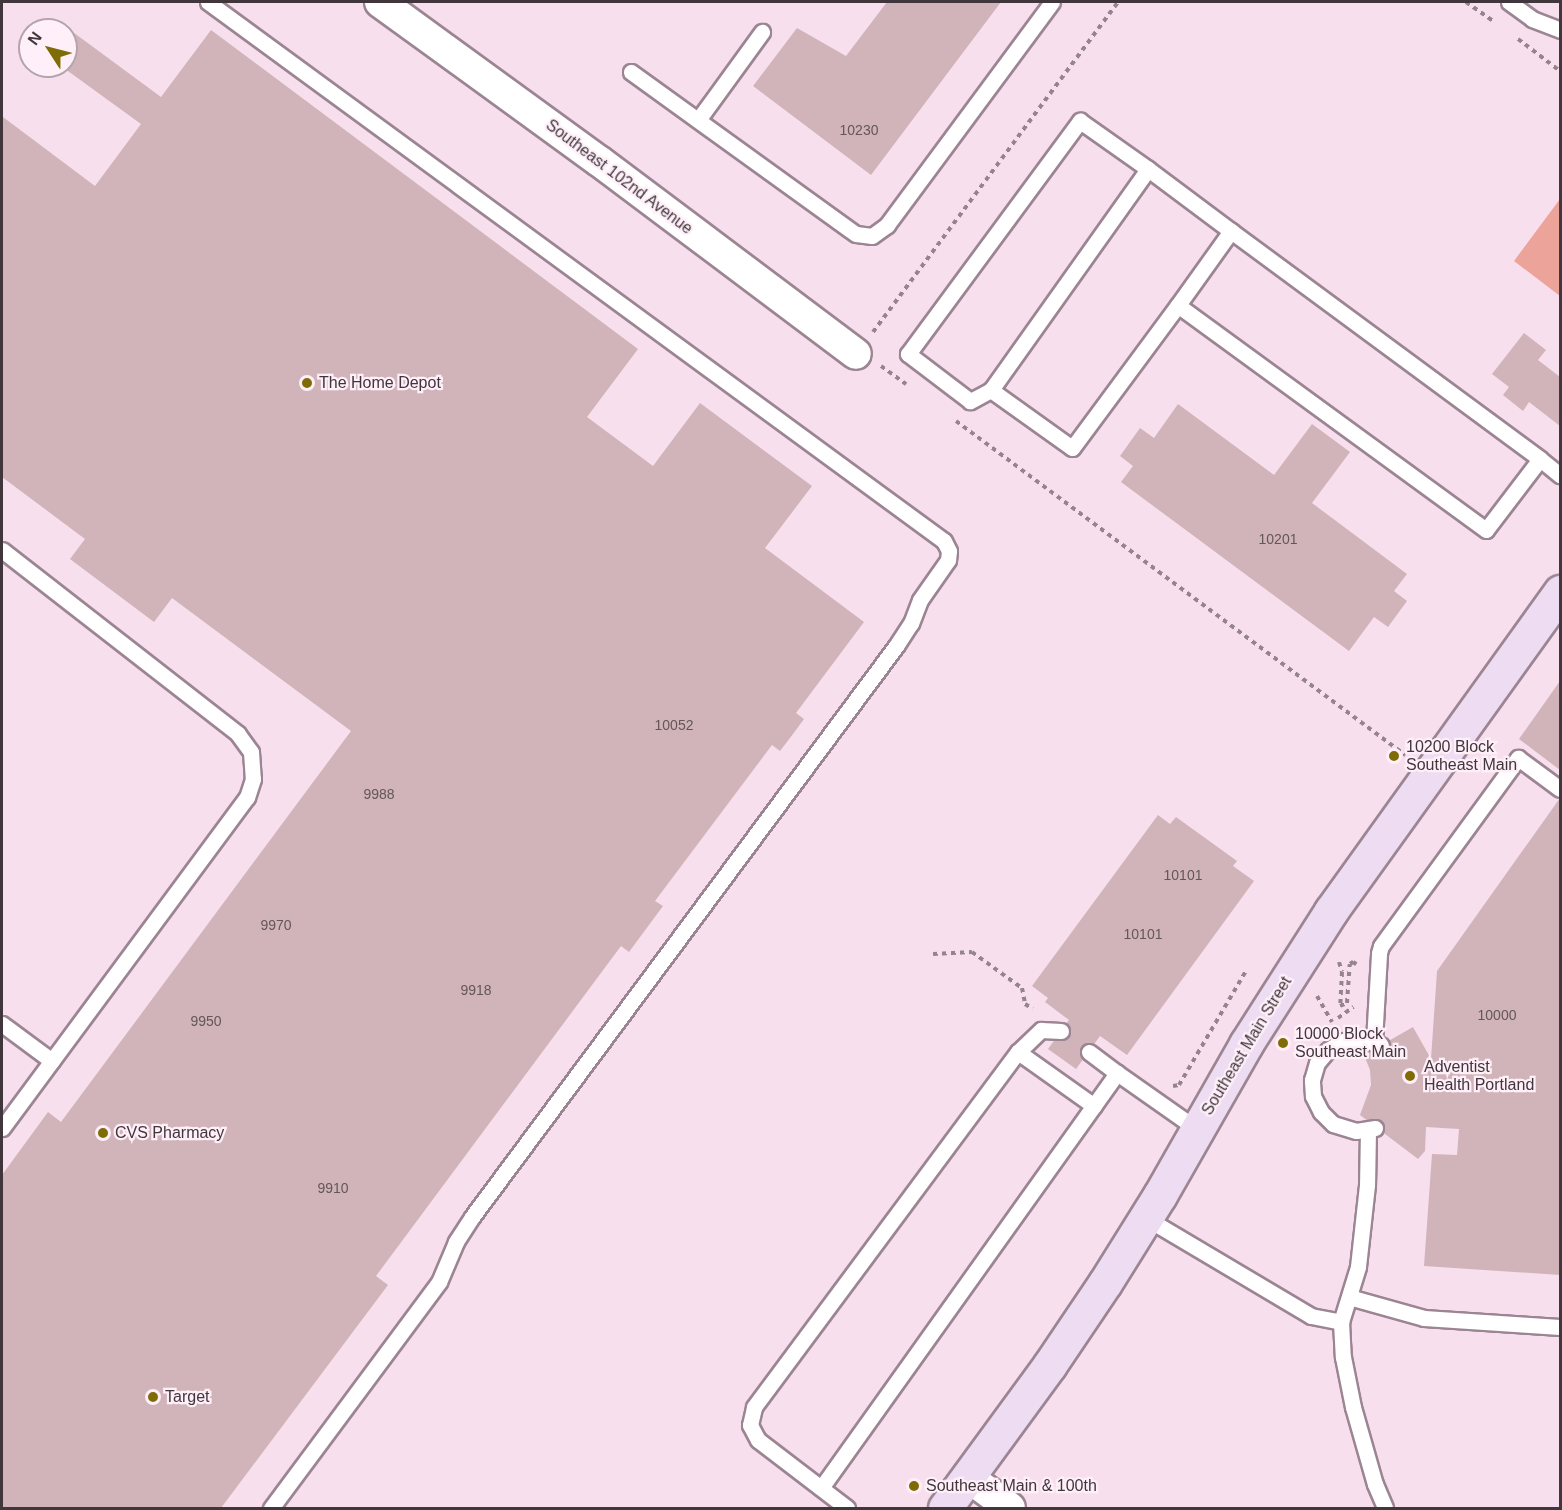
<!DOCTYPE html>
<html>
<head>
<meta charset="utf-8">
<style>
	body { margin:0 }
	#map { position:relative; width:1562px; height:1510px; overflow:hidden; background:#f8dfee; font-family:Arial,sans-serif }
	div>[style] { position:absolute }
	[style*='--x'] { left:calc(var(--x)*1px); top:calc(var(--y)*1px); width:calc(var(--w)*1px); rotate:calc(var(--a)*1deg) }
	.green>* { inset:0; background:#eca39a }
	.building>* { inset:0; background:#d0b4b9 }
	.path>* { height:4px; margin-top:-2px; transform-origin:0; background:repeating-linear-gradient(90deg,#95848e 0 4.5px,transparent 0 9px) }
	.roads { filter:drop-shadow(2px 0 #9c8593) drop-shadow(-2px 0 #9c8593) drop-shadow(0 2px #9c8593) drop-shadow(0 -2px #9c8593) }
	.lane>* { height:15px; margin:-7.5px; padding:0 7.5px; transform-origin:7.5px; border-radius:7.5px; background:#fff }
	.street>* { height:30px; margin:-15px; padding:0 15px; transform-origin:15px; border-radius:15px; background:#fff }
	.secondary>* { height:33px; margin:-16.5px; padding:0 16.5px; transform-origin:16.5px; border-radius:16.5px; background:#eddcf2 }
	.dots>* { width:16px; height:16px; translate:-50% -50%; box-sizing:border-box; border:3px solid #ffeff8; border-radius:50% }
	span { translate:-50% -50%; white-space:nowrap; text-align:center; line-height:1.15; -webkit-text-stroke:4.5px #ffeff8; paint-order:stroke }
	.number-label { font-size:14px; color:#64565b }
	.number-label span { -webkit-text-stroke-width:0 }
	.street-label { font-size:16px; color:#40363c }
	.poi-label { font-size:16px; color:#40363c }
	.left { translate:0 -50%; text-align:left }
	.frame { position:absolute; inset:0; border:3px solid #40363c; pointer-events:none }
	.north { position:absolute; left:18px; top:18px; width:60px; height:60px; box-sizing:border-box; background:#ffeff8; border:2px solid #b3a5ad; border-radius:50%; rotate:306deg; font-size:16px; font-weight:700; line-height:24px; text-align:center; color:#40363c }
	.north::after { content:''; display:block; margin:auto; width:21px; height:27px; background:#806c06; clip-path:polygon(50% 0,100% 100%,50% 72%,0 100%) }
</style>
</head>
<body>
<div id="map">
	<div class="green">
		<div style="clip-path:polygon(1560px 199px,1560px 296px,1514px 261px)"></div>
	</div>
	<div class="building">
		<div style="clip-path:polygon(887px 2px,1001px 2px,871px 175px,753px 86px,797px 28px,846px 56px)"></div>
		<div style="clip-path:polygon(66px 27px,161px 97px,211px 30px,638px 349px,587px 417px,653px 466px,700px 403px,812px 486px,765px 548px,864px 622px,796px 713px,804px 719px,793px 734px,780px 751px,772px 745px,655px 901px,663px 906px,629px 952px,621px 946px,376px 1276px,388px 1285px,221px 1508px,2px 1508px,2px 1175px,48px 1112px,61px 1122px,351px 731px,172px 598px,154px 622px,70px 559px,85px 539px,2px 477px,2px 119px,3px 117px,95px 186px,141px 124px,61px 66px,66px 66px)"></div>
		<div style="clip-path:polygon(1524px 333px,1546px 350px,1538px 360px,1560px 377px,1560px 426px,1529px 402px,1523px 411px,1503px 395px,1509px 387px,1492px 374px)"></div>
		<div style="clip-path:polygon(1178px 404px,1274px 475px,1312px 424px,1350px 452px,1312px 503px,1407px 574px,1394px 591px,1407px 601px,1388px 627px,1374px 617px,1349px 651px,1121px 482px,1133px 466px,1120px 456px,1140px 428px,1154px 438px)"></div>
		<div style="clip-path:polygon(1560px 681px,1560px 770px,1519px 739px)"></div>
		<div style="clip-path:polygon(1560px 798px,1560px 1275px,1424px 1266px,1432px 1154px,1457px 1155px,1459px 1129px,1426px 1127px,1425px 1151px,1418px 1159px,1360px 1115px,1371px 1085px,1370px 1070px,1364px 1055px,1413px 1027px,1431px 1059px,1437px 971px)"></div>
		<div style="clip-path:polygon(1158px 815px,1170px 824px,1176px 817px,1237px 861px,1233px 866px,1254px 881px,1127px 1055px,1100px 1036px,1076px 1069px,1048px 1049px,1069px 1020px,1045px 1002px,1048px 998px,1032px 986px)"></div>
	</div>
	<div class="path">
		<div style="--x:1466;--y:2;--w:35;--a:35"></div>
		<div style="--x:1518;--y:39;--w:53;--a:37.3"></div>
		<div style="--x:873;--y:332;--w:411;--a:-53.4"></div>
		<div style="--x:881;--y:366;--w:31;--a:36"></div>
		<div style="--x:956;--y:421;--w:560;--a:36.64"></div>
		<div style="--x:933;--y:954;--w:39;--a:-3"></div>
		<div style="--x:972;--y:952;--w:62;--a:35.8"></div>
		<div style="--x:1022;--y:988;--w:16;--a:79"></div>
		<div style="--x:1025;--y:1004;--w:9;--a:32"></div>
		<div style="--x:1339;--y:962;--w:10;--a:73"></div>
		<div style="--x:1342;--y:972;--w:34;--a:93"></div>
		<div style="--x:1340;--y:1006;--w:8;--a:-23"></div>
		<div style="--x:1347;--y:1003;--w:39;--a:-86"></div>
		<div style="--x:1350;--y:964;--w:4;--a:-34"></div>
		<div style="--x:1353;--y:962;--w:4;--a:34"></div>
		<div style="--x:1317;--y:996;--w:30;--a:60"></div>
		<div style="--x:1338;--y:1018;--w:19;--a:-36"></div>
		<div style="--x:1173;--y:1086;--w:6;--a:-9"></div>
		<div style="--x:1179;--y:1085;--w:134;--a:-59.6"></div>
	</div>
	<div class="roads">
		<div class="lane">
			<div style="--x:208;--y:2;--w:912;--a:36.22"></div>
			<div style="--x:944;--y:541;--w:11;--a:63"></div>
			<div style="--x:949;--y:551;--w:9;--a:96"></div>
			<div style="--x:948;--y:560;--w:49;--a:125"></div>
			<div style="--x:920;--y:600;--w:25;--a:111"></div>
			<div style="--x:911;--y:623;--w:27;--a:123"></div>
			<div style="--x:896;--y:646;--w:711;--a:126.6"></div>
			<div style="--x:472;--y:1217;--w:30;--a:123"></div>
			<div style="--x:456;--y:1242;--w:43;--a:113"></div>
			<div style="--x:439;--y:1282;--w:282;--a:126.6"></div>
			<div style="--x:1509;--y:2;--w:29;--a:36"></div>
			<div style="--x:1532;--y:19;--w:30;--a:21"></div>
			<div style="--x:631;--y:72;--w:277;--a:35.8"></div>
			<div style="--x:856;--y:234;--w:16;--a:7"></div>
			<div style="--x:872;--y:236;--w:19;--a:-36"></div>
			<div style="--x:887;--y:225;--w:277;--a:-53.5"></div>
			<div style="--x:698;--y:120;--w:109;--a:-54"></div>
			<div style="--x:1178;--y:305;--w:91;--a:-54.4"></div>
			<div style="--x:991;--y:390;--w:24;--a:152"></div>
			<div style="--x:970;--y:401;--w:78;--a:-142.8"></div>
			<div style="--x:908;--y:354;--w:290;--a:-53.6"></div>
			<div style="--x:1080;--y:121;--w:83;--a:35.2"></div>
			<div style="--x:1540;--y:459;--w:89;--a:127.3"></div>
			<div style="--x:1486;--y:530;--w:381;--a:-143.9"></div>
			<div style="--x:1178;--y:305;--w:178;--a:126.5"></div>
			<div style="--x:1072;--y:448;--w:100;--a:-144.4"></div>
			<div style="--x:991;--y:390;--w:271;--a:-54.6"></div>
			<div style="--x:1148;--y:169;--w:104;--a:36.8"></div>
			<div style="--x:1231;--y:231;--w:384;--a:36.4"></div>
			<div style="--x:1540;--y:459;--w:26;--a:39"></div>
			<div style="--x:2;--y:550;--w:299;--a:37.9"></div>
			<div style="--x:238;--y:734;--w:22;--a:54"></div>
			<div style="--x:251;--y:752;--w:27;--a:86"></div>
			<div style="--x:253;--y:779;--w:19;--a:108"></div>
			<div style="--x:247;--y:797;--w:412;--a:126.5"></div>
			<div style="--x:2;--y:1024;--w:62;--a:36.5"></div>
			<div style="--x:1374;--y:1041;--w:88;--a:-86.7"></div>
			<div style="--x:1379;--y:953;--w:7;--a:-74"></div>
			<div style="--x:1381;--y:946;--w:233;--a:-53.9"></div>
			<div style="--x:1518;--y:758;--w:52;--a:36.4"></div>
			<div style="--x:1018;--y:1052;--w:32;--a:-44"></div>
			<div style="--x:1041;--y:1030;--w:20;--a:3"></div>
			<div style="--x:1089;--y:1052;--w:35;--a:37"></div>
			<div style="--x:1375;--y:1128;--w:19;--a:171"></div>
			<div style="--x:1356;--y:1131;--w:24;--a:-163"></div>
			<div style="--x:1333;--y:1124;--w:17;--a:-135"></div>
			<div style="--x:1321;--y:1112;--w:18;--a:-117"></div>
			<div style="--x:1313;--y:1096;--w:16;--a:-94"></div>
			<div style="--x:1312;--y:1080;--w:18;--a:-74"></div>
			<div style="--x:1317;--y:1063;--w:17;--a:-50"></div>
			<div style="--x:1328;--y:1050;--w:17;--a:-31"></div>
			<div style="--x:1343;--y:1041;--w:16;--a:-11"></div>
			<div style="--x:1359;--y:1038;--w:23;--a:18"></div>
			<div style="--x:1368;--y:1130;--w:55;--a:91"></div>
			<div style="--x:1367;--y:1185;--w:82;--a:96.3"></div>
			<div style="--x:1358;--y:1267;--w:58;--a:107.2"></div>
			<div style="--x:1341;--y:1322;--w:35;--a:87"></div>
			<div style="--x:1343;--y:1357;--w:51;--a:78.7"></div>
			<div style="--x:1353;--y:1407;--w:80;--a:74.1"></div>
			<div style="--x:1375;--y:1484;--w:26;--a:67"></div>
			<div style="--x:1146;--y:1218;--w:192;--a:30.7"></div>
			<div style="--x:1311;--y:1316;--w:31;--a:11"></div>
			<div style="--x:1349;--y:1297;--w:78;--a:15.6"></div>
			<div style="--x:1424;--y:1318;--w:136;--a:3.8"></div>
			<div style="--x:821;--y:1488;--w:510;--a:-54.5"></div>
			<div style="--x:1117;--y:1073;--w:99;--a:35.1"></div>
			<div style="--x:847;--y:1508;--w:112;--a:-142.6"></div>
			<div style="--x:758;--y:1440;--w:17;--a:-118"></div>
			<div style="--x:750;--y:1425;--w:18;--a:-77"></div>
			<div style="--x:754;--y:1407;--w:442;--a:-53.4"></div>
			<div style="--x:1018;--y:1052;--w:93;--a:35.4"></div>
		</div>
		<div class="street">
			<div style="--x:380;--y:2;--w:271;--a:36"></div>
			<div style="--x:599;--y:161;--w:321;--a:36.9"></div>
			<div style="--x:968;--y:1477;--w:52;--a:36.4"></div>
		</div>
		<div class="secondary">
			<div style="--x:945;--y:1508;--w:176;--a:-53.8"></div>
			<div style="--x:1049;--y:1366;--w:100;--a:-56"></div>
			<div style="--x:1105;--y:1283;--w:104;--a:-58"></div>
			<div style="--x:1160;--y:1195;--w:174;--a:-60.3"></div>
			<div style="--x:1246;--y:1044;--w:158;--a:-57.4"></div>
			<div style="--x:1331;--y:911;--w:393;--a:-54.3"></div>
		</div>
	</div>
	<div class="dots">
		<div style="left:307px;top:383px;background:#806c06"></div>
		<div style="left:1394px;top:756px;background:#806c06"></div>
		<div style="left:1283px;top:1043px;background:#806c06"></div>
		<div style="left:1410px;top:1076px;background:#806c06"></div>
		<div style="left:103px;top:1133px;background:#806c06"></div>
		<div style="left:153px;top:1397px;background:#806c06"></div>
		<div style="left:914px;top:1486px;background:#806c06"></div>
	</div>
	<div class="number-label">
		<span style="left:859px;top:130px">10230</span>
		<span style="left:1278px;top:539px">10201</span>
		<span style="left:674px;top:725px">10052</span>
		<span style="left:379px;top:794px">9988</span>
		<span style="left:1183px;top:875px">10101</span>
		<span style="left:276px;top:925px">9970</span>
		<span style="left:1143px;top:934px">10101</span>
		<span style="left:476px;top:990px">9918</span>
		<span style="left:1497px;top:1015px">10000</span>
		<span style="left:206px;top:1021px">9950</span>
		<span style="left:333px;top:1188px">9910</span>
	</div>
	<div class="street-label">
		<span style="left:619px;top:177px;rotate:37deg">Southeast 102nd Avenue</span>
		<span style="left:1247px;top:1046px;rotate:-59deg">Southeast Main Street</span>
	</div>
	<div class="poi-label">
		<span class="left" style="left:319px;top:383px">The Home Depot</span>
		<span class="left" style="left:1406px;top:756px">10200 Block<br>Southeast Main</span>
		<span class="left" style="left:1295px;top:1043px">10000 Block<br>Southeast Main</span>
		<span class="left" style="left:1424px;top:1076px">Adventist<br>Health Portland</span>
		<span class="left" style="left:115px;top:1133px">CVS Pharmacy</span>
		<span class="left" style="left:165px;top:1397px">Target</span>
		<span class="left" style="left:926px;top:1486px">Southeast Main &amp; 100th</span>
	</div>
	<div class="frame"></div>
	<div class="north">N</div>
</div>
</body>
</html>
